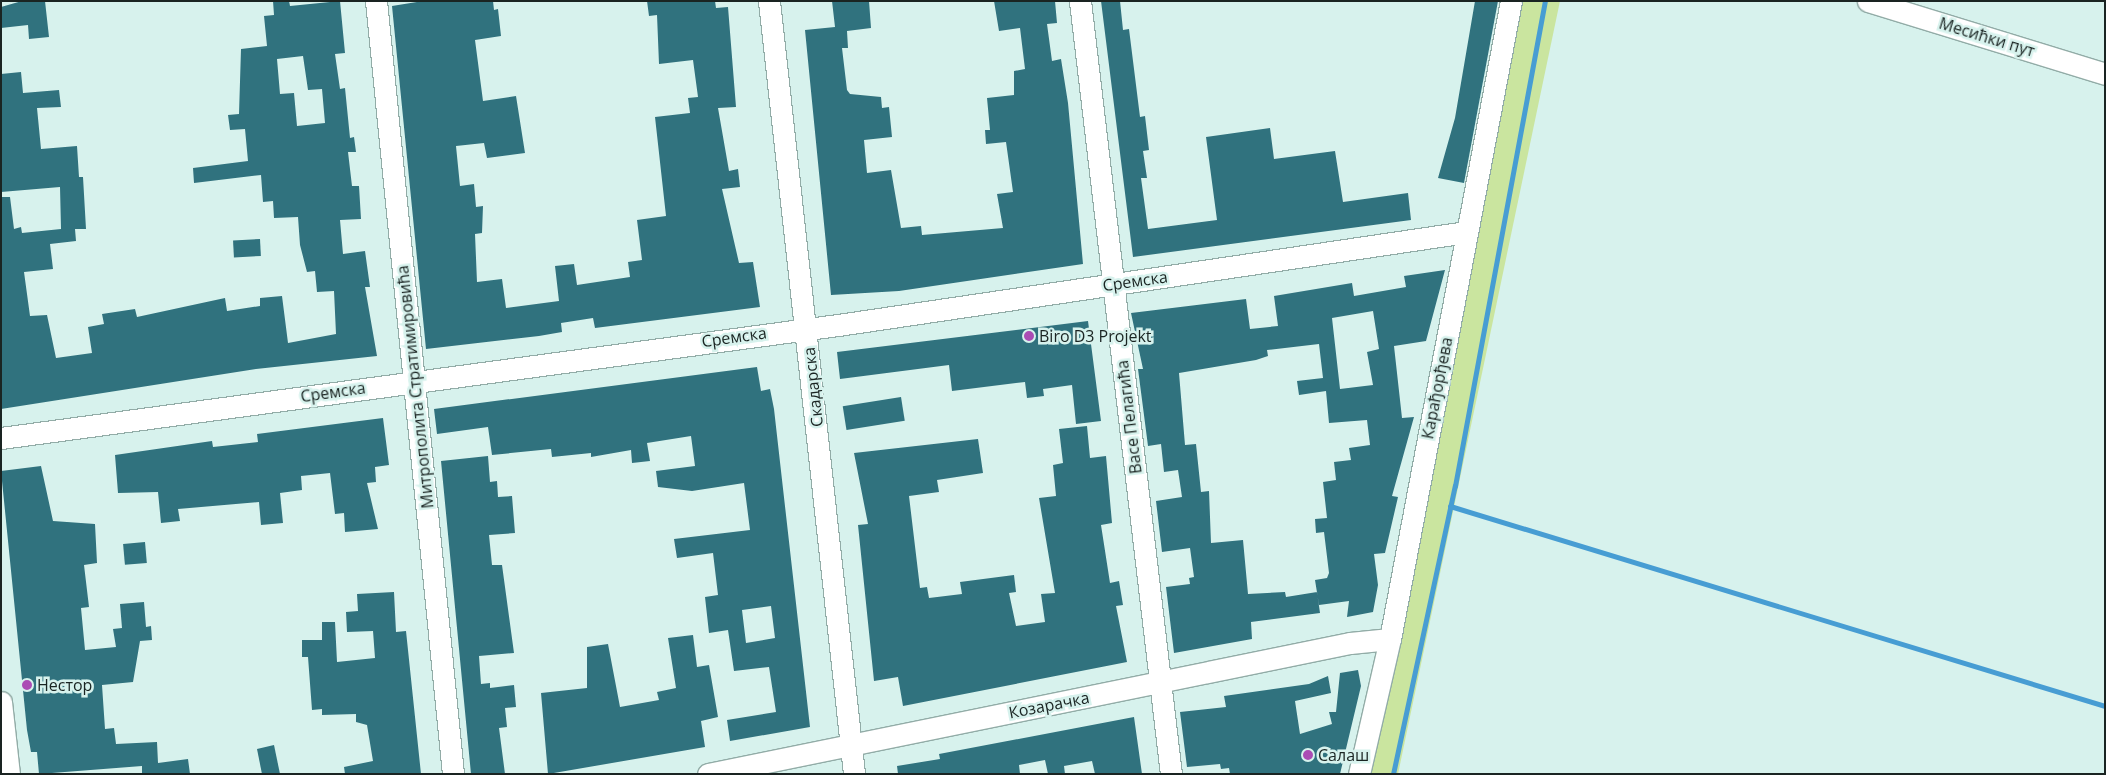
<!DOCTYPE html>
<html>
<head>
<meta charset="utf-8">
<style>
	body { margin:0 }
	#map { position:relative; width:2106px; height:775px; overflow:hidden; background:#d7f2ed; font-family:"Open Sans",sans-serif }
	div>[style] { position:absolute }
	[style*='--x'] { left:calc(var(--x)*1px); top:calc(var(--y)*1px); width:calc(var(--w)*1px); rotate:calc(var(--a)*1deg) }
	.green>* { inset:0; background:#cae59f }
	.stream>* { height:5px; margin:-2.5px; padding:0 2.5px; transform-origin:2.5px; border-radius:2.5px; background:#479dd3 }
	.building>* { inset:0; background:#30727e; transform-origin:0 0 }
	.roads { filter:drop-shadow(1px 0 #92aca7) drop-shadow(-1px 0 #92aca7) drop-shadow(0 1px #92aca7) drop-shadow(0 -1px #92aca7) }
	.minor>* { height:21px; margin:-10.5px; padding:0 10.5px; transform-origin:10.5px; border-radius:10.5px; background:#fff }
	.dots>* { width:14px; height:14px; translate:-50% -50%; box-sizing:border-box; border:2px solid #d7f2ed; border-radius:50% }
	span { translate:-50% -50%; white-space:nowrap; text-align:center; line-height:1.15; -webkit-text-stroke:5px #d7f2ed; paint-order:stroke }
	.street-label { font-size:16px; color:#1a2422 }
	.poi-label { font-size:16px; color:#1a2422 }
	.left { translate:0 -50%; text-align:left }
	.frame { position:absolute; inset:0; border:2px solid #1a2422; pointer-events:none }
</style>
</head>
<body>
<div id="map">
	<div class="green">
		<div style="clip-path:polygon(1514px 1px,1560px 1px,1398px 774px,1363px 774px)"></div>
	</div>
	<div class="stream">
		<div style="--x:1450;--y:506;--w:685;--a:16.98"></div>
		<div style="--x:1393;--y:774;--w:295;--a:-77.9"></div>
		<div style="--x:1455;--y:486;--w:493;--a:-79.5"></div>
	</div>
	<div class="building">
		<div style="clip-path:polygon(22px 1px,45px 1px,49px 37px,29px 39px,28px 25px,1px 28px,1px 7px)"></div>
		<div style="clip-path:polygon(evenodd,273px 1px,289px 1px,290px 6px,340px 1px,345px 53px,335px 54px,340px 89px,345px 88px,350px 138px,354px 137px,356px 152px,348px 152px,352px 186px,359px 186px,361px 219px,340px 220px,343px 254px,365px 251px,370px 287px,365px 287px,377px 356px,256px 369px,1px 409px,1px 197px,10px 197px,14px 229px,21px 227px,22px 233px,61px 229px,60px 187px,1px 192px,1px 74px,21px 72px,23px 93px,59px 90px,61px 107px,37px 108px,41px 149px,77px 146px,79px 177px,83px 177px,86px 229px,75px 229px,76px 241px,50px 244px,53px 269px,24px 272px,30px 316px,47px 315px,56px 358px,92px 353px,88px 327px,104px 324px,102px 314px,135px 309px,137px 317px,225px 298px,227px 311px,260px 306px,260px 298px,282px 296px,288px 343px,336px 334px,334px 291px,317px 292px,315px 271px,307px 272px,300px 245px,298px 217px,274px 218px,273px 201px,263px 202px,261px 175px,194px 183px,193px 168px,248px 161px,245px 129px,230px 130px,228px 115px,239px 114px,241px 49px,267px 46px,264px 16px,274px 15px,273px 1px,303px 56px,308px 90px,322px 89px,325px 123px,297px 126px,294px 93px,280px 94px,277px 59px,303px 56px)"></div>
		<div style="clip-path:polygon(423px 1px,493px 1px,494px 10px,498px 9px,501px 36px,475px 40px,483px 101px,516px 96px,525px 153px,487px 158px,484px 143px,456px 146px,460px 186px,474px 184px,476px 207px,483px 206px,482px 233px,475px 234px,477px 282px,502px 279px,506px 308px,559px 301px,555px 266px,574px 264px,577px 285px,630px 277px,628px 262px,642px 260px,637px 220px,666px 216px,655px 117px,690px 113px,688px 98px,698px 97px,693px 60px,659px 64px,657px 15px,649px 16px,647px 1px,715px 1px,716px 8px,728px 7px,736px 107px,718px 108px,729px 171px,738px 169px,740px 187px,722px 189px,739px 263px,753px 262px,760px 307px,595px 328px,593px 318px,561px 323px,562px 332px,539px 336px,426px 349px,392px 6px)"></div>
		<div style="clip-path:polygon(832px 1px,869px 1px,871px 28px,847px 31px,848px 48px,842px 48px,847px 90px,850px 94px,881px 97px,882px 108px,889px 107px,892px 137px,864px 140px,867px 173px,891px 170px,901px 228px,921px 226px,922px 235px,1003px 228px,997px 194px,1013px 192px,1006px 142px,986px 144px,985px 130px,990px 130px,987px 98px,1014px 95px,1014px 71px,1025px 69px,1020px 28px,999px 31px,994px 1px,1055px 1px,1057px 23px,1047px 24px,1052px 61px,1061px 59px,1068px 103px,1083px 264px,899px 291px,831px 295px,805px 30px,835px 27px)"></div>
		<div style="clip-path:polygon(1101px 1px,1120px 1px,1123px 30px,1129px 29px,1140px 117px,1145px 116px,1149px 150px,1143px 151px,1147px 178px,1141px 178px,1148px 229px,1217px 220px,1206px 137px,1270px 128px,1274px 159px,1335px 151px,1343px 202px,1408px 193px,1411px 220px,1133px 257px)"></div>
		<div style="clip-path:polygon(1475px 1px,1498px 1px,1464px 183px,1438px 178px,1455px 118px)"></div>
		<div style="left:260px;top:239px;width:17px;height:27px;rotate:87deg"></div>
		<div style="clip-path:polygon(evenodd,1445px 270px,1426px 341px,1394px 346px,1402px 418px,1414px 417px,1392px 496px,1398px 497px,1385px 553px,1374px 554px,1378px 585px,1373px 612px,1347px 617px,1349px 601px,1319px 605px,1315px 580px,1327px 578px,1329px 573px,1324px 532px,1316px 533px,1315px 519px,1327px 518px,1323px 482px,1336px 480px,1334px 462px,1351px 460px,1349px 448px,1370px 445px,1367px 420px,1329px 423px,1326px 391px,1299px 395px,1297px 381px,1323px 378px,1319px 344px,1267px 350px,1268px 356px,1256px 360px,1179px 373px,1185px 445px,1196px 444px,1201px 492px,1209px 491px,1211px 543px,1243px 540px,1248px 594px,1285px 592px,1286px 597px,1317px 592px,1320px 613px,1251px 622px,1252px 639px,1174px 653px,1166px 587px,1190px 584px,1189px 578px,1194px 577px,1190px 548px,1162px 552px,1156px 501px,1182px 497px,1178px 470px,1164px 472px,1161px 444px,1148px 446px,1138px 369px,1143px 369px,1131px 313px,1246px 299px,1250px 329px,1278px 326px,1274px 296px,1352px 283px,1354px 296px,1406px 287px,1404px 276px,1445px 270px,1373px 311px,1379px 349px,1367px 352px,1373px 385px,1340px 389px,1332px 318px,1373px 311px)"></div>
		<div style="clip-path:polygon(1088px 321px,1101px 421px,1076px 424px,1072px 385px,1043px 389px,1044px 396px,1027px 398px,1025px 382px,952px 391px,949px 365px,840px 379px,837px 352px)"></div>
		<div style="clip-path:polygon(evenodd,757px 367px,761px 391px,770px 389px,774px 409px,810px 727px,730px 741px,727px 720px,776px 712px,769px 667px,734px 671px,728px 630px,709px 633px,705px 597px,718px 595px,713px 553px,677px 558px,674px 539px,750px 530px,744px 483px,692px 491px,658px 487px,656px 471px,695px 466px,691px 436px,647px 443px,650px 461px,632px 463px,631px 450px,591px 457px,591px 453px,552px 457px,551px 449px,492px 455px,488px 427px,437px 434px,434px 409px,757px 367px,771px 606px,775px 638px,746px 643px,742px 610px,771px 606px)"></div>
		<div style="left:901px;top:397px;width:24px;height:59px;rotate:81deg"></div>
		<div style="clip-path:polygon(383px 418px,389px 465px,375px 467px,376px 482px,367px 483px,378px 529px,345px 532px,344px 513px,335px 514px,330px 473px,301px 476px,302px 490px,280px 493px,283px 523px,261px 525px,259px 502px,178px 509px,180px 521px,161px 523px,158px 492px,118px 493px,115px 455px,212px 441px,213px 447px,258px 442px,257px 434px)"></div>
		<div style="clip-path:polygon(1087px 426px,1090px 458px,1106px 456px,1112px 523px,1101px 525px,1110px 583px,1119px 581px,1123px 605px,1116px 606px,1127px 662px,903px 706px,898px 677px,874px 681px,858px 525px,868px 524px,854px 453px,978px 439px,983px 473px,937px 480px,939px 492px,909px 496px,920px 588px,927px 587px,929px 598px,962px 594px,960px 582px,1014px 575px,1016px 592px,1009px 593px,1016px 626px,1045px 622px,1041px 594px,1055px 593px,1039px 498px,1056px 496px,1053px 465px,1063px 463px,1059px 429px)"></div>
		<div style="clip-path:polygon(488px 456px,490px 482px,497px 481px,498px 497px,512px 496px,515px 533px,489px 535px,492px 565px,502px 565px,514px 653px,479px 656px,481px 684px,490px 683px,490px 688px,514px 685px,516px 707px,505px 708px,507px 727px,499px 728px,505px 774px,471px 774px,441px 461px)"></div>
		<div style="clip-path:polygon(41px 466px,53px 521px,95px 524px,97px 563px,84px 565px,89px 607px,81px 608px,85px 650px,116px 647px,113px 629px,122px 628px,120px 604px,144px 602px,146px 627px,151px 626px,152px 640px,140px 641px,133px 682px,102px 685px,105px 729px,114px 728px,116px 744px,157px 742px,158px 763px,188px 759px,190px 774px,142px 774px,142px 766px,39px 774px,37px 752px,31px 752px,27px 730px,1px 471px)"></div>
		<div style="left:145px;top:542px;width:21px;height:22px;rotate:85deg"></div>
		<div style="clip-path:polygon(394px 592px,396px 632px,406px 631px,421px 774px,345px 774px,344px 767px,373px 761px,367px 725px,356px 722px,356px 714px,322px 715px,322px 709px,312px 710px,308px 657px,302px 657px,302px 640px,322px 640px,322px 622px,335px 622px,337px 662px,375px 658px,373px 631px,347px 632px,346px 612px,358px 611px,357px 594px)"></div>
		<div style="clip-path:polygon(693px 635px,697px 667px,709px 665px,718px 717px,701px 721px,705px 747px,548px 774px,541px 693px,587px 688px,587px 647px,608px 644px,620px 707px,659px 700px,657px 692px,676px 688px,668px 638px)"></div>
		<div style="clip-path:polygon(1358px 670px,1361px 686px,1340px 774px,1230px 774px,1229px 768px,1221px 769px,1220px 764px,1187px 767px,1180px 712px,1226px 707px,1224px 696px,1309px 684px,1328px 676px,1331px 693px,1295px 701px,1300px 734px,1332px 724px,1329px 712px,1336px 712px,1340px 673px)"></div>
		<div style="clip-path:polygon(1134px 717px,1142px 774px,1095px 774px,1092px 761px,1064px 766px,1065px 774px,1048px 774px,1045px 760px,1019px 765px,1020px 774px,898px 774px,897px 766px,940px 759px,939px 754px)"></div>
		<div style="clip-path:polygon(274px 745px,280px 774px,262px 774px,257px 749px)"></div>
	</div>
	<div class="roads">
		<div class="minor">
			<div style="--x:376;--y:1;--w:777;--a:84.31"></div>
			<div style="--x:769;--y:1;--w:778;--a:83.72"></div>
			<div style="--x:1080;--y:1;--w:778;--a:83.29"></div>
			<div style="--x:1868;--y:1;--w:248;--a:17.1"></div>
			<div style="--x:1;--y:438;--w:845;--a:-7.69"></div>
			<div style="--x:838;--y:325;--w:635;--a:-8.42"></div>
			<div style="--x:1;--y:702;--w:72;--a:83.7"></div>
			<div style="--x:708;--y:774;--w:655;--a:-11.53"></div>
			<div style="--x:1350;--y:643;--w:40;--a:-5.7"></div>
			<div style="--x:1359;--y:774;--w:139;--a:-77.1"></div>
			<div style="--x:1390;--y:639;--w:649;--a:-79.26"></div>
		</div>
	</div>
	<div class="dots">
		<div style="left:1029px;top:336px;background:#ab4cb4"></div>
		<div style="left:27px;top:685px;background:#ab4cb4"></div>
		<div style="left:1308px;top:755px;background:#ab4cb4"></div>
	</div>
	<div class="street-label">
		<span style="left:1987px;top:37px;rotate:17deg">Месићки пут</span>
		<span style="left:1135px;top:281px;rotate:-8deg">Сремска</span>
		<span style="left:734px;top:337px;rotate:-8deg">Сремска</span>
		<span style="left:415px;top:387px;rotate:-96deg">Митрополита Стратимировића</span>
		<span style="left:813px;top:387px;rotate:-96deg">Скадарска</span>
		<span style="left:1437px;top:388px;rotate:-79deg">Карађорђева</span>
		<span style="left:333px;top:392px;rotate:-8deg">Сремска</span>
		<span style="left:1129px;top:417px;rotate:-97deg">Васе Пелагића</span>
		<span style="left:1049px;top:705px;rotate:-11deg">Козарачка</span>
	</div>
	<div class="poi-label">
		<span class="left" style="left:1039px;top:336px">Biro D3 Projekt</span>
		<span class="left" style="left:37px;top:685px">Нестор</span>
		<span class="left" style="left:1318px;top:755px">Салаш</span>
	</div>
	<div class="frame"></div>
</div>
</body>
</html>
